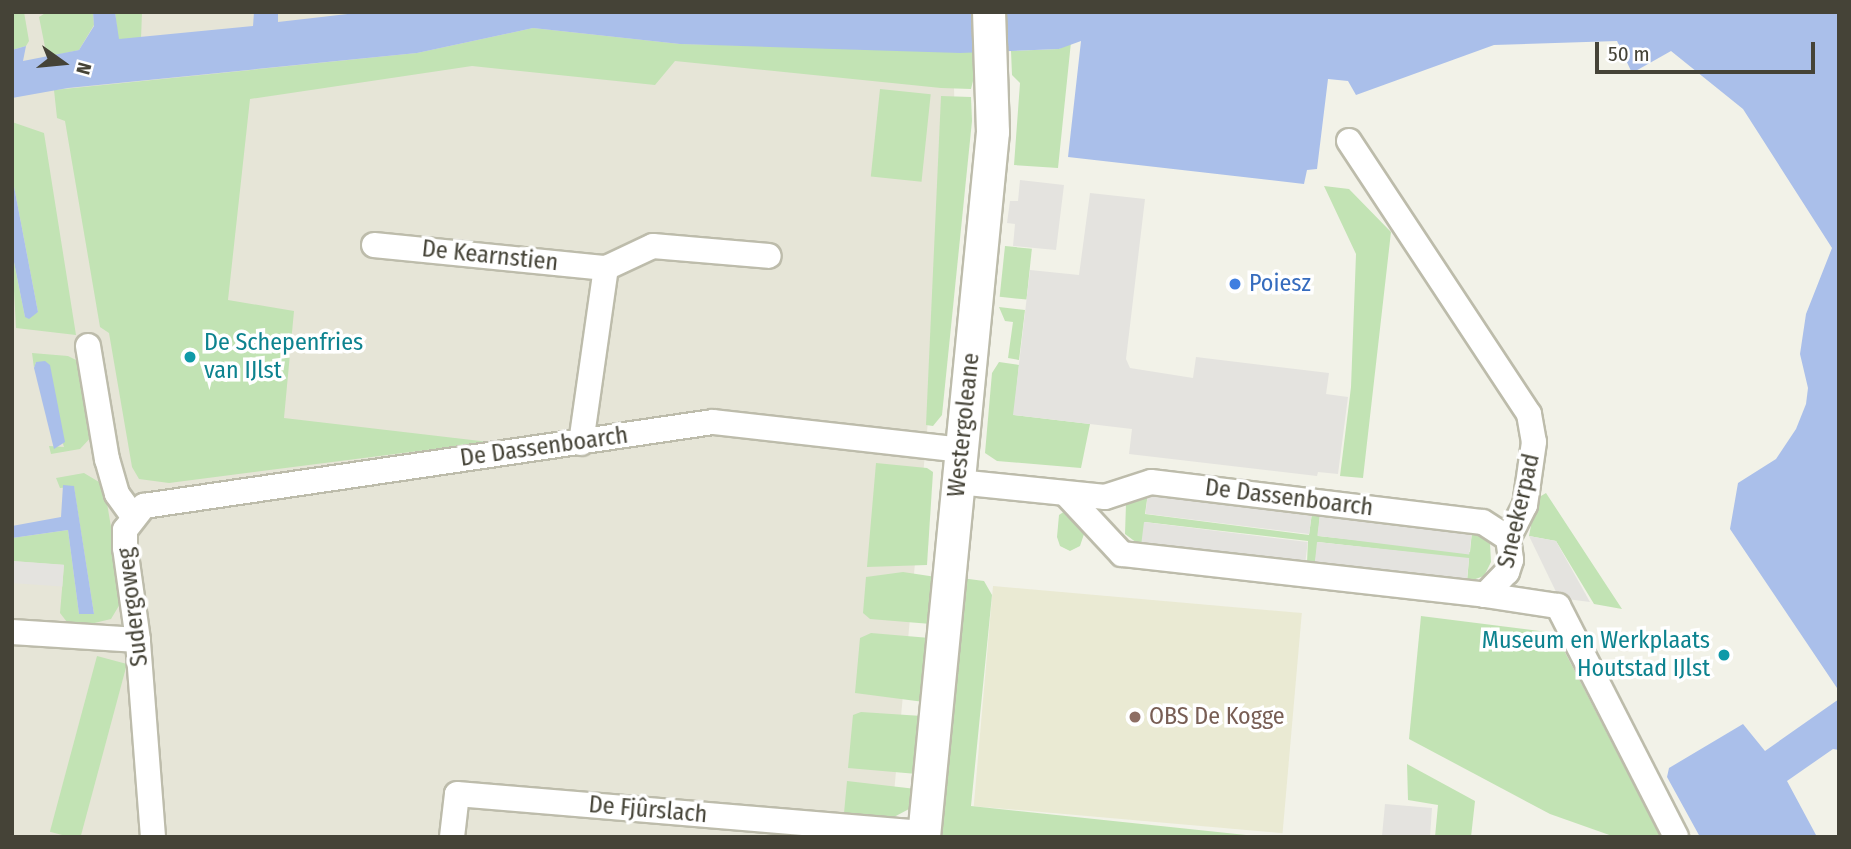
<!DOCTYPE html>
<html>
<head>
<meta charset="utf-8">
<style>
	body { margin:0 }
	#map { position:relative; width:1851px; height:849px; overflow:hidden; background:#f2f2e8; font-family:"Fira Sans Condensed",sans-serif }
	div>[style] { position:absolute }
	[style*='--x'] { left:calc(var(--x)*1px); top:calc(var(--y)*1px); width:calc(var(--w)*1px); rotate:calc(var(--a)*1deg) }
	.residential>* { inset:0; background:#e6e5d7 }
	.education>* { inset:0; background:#eaead3; transform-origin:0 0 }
	.green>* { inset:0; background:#c2e3b4; transform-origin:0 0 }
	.parking>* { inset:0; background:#e4e3df; transform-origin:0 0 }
	.water>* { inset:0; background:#aabfea }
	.roads { filter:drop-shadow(2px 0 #bdbcab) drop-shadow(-2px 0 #bdbcab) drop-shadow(0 2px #bdbcab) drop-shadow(0 -2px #bdbcab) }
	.minor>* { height:24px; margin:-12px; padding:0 12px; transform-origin:12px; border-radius:12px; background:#fff }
	.tertiary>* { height:32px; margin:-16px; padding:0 16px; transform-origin:16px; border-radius:16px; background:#fff }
	.dots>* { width:19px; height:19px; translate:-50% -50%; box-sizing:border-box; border:4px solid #fff; border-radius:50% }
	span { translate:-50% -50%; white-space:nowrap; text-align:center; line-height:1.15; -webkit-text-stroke:7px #fff; paint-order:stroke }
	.street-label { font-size:24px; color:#454337 }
	.shop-label { font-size:24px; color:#366cbe }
	.left { translate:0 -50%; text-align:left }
	.culture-label { font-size:24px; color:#0d838f }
	.right { translate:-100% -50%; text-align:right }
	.education-label { font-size:24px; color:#785e54 }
	.frame { position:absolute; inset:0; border:14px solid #454337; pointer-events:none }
	.north { position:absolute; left:28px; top:28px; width:70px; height:70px; -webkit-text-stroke:5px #fff; paint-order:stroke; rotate:105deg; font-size:19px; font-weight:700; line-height:28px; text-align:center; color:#454337 }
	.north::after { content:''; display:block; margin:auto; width:24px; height:32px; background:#454337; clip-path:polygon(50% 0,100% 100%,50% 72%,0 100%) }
	.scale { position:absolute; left:1595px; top:42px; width:220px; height:32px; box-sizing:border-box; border:4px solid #454337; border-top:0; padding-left:9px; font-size:21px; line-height:24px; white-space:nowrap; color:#454337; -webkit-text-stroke:5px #fff; paint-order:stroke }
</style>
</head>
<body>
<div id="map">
	<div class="residential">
		<div style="clip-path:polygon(12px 12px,952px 12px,955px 125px,890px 837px,12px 837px)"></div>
	</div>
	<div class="education">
		<div style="left:993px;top:586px;width:310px;height:221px;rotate:5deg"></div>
	</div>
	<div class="green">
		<div style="clip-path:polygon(12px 12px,24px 12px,29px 41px,26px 46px,12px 50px)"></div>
		<div style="clip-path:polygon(47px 12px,93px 12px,94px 25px,79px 50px,47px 57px,39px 17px)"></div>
		<div style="clip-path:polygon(142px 12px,141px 39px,118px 39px,115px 12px)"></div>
		<div style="clip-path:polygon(533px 28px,680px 44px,975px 51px,975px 73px,971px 89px,941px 88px,675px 61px,655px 85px,472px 66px,250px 99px,228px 300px,294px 311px,284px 418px,489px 442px,169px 483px,139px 479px,132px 467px,109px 333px,100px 327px,65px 121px,57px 118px,54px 90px,417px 53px)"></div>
		<div style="clip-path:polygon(1071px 42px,1058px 168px,1014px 165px,1020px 83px,1012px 75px,1011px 51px,1059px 49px)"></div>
		<div style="left:880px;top:89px;width:51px;height:88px;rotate:6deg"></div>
		<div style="clip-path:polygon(941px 96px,971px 97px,972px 121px,942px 415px,933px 426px,926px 425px)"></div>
		<div style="clip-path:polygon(12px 122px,44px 133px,76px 335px,16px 328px,12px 252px,25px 317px,38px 312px,12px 176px)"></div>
		<div style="clip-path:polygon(1324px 186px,1349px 189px,1391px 232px,1363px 478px,1340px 476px,1351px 387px,1356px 254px)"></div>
		<div style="left:1005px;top:246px;width:27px;height:51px;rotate:6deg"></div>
		<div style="clip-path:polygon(999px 307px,1025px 310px,1019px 360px,1008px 358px,1013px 322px,1005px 321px)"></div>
		<div style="clip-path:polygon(32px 353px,68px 356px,84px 364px,94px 434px,80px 449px,51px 454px,49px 446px,64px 447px,36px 362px,34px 368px)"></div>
		<div style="clip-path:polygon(999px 362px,1019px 365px,1014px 415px,1090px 424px,1081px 468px,997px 461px,985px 453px,992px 373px)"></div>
		<div style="clip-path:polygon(876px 463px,927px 468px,933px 472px,927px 565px,867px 567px)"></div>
		<div style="clip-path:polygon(84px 473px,104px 485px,123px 599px,111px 619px,82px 626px,67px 622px,60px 613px,64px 565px,12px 561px,12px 538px,68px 530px,79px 614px,94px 614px,74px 487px,60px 488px,56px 478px)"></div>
		<div style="clip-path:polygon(1148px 493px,1145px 514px,1309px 535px,1312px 513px,1320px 514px,1318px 536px,1470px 552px,1472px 532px,1477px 531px,1490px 543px,1491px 562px,1484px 576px,1467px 582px,1469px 559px,1318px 542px,1315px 564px,1307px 563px,1308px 541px,1145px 522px,1143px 543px,1137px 543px,1125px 534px,1126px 504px)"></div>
		<div style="clip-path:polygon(1546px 493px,1622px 609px,1594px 604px,1556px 541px,1529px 536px,1536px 499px)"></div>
		<div style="clip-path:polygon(1065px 511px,1085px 531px,1080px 546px,1070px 551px,1060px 546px,1057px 537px,1059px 515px)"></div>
		<div style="clip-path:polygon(903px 572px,936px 577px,931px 624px,870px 619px,863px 613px,866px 577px)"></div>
		<div style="clip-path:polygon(961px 578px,984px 581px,992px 595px,971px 806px,1265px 837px,937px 837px)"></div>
		<div style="clip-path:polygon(1421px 616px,1555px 633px,1661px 837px,1615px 837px,1550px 814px,1409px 739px)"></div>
		<div style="clip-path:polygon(871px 633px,930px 638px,924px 702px,855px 693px,860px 638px)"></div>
		<div style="left:97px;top:656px;width:31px;height:182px;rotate:15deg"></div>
		<div style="clip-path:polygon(861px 712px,922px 716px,917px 774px,848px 768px,853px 715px)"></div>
		<div style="clip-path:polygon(1407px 764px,1475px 801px,1471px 837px,1435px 837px,1438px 805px,1408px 800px)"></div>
		<div style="clip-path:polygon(847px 781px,916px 789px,909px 809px,894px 817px,844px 813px)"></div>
	</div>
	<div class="parking">
		<div style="clip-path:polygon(1020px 180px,1064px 185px,1056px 250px,1013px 246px,1015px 224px,1007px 223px,1010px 201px,1018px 201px)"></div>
		<div style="clip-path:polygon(1090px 193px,1145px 199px,1126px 359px,1130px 368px,1193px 378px,1196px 357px,1329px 373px,1326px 394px,1348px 397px,1338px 474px,1318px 472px,1317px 476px,1129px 454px,1132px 429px,1013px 415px,1030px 270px,1079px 275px)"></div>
		<div style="left:1148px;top:493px;width:165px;height:21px;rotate:7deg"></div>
		<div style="left:1320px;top:514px;width:153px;height:22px;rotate:7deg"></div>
		<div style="left:1144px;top:522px;width:165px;height:21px;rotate:7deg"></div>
		<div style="clip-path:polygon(1529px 536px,1556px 541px,1590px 602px,1559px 598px)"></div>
		<div style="left:1317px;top:542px;width:153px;height:22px;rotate:6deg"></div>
		<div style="left:12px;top:561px;width:52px;height:22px;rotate:4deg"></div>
		<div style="clip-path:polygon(1385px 804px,1432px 808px,1430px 837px,1358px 837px,1382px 836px)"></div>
	</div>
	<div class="water">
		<div style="clip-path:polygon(93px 12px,115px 12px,119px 39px,253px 26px,254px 12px,278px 12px,278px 22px,365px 12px,1839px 12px,1839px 691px,1730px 529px,1738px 483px,1776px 459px,1796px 429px,1806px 404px,1808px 388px,1800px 354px,1806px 314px,1832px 248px,1743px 109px,1671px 51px,1632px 73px,1617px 41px,1494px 45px,1356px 95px,1348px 81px,1328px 79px,1317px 169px,1307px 170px,1304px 184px,1068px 157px,1081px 41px,1059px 49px,960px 53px,680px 44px,533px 28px,417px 53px,68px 88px,12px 98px,12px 50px,26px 46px,23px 61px,79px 50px,94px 26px)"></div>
		<div style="clip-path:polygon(12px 176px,38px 312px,29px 319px,25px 317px,12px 252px)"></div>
		<div style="clip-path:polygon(45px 361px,50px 365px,65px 442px,54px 449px,34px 368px,36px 362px)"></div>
		<div style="clip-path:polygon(63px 485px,74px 486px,94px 614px,79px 614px,68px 530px,12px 538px,12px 526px,61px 517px)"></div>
		<div style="clip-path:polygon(1839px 699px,1839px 750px,1833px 749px,1787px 781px,1816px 835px,1700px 837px,1667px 777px,1669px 768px,1743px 724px,1765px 751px)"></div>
	</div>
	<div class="roads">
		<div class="minor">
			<div style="--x:1349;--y:141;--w:327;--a:56.6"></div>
			<div style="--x:1529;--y:414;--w:28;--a:80"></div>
			<div style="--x:1534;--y:442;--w:64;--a:98.1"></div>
			<div style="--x:1525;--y:505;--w:37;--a:117"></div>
			<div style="--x:1508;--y:538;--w:22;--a:82"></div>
			<div style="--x:1511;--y:560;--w:13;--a:108"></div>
			<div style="--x:1507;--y:572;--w:32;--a:134"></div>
			<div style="--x:1485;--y:595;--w:74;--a:8.6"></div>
			<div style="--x:1558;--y:606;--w:259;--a:62.9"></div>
			<div style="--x:374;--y:245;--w:233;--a:5.7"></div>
			<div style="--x:606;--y:268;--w:52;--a:-25.1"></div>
			<div style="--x:653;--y:246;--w:116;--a:4.9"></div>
			<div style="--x:88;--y:346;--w:115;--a:80.5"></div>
			<div style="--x:107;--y:459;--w:36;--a:74"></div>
			<div style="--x:117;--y:494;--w:27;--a:54"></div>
			<div style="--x:581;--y:443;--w:177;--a:-81.9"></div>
			<div style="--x:958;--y:482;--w:148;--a:5.8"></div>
			<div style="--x:1105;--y:497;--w:48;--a:-18.1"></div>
			<div style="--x:1151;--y:482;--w:334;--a:6.9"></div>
			<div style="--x:1483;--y:522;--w:30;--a:33"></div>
			<div style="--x:1066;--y:494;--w:82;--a:47"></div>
			<div style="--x:1122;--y:554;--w:365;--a:6.4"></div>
			<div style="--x:12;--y:632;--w:126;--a:3.6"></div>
			<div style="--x:153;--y:837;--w:198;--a:-94.4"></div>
			<div style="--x:138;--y:640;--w:93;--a:-98"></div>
			<div style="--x:125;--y:548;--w:18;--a:-90"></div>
			<div style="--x:125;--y:530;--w:31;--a:-52"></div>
			<div style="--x:144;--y:506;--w:575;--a:-8.4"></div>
			<div style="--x:713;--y:422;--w:250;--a:6.4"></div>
			<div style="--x:452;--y:837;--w:43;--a:-83.4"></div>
			<div style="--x:457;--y:794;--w:470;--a:4.8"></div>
		</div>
		<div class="tertiary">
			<div style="--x:924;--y:837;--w:708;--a:-84.41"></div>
			<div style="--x:993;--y:132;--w:120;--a:-91.9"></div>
		</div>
	</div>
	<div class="dots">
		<div style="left:1235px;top:284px;background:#3f7fe0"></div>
		<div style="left:190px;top:357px;background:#0f9aa8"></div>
		<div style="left:1724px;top:655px;background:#0f9aa8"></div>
		<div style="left:1135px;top:717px;background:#8d6e63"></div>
	</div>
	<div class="street-label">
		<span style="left:490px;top:256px;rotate:6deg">De Kearnstien</span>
		<span style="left:964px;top:425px;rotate:-84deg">Westergoleane</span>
		<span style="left:544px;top:447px;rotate:-8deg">De Dassenboarch</span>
		<span style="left:1289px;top:498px;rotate:7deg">De Dassenboarch</span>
		<span style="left:1519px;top:511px;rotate:-77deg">Sneekerpad</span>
		<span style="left:133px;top:607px;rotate:-97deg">Sudergoweg</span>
		<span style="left:648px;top:810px;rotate:5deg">De Fjûrslach</span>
	</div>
	<div class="shop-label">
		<span class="left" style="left:1249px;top:284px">Poiesz</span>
	</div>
	<div class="culture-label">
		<span class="left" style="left:204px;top:357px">De Schepenfries<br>van IJlst</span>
		<span class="right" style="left:1710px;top:655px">Museum en Werkplaats<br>Houtstad IJlst</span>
	</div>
	<div class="education-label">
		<span class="left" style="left:1149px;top:717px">OBS De Kogge</span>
	</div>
	<div class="frame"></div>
	<div class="north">N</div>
	<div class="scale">50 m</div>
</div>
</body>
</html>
